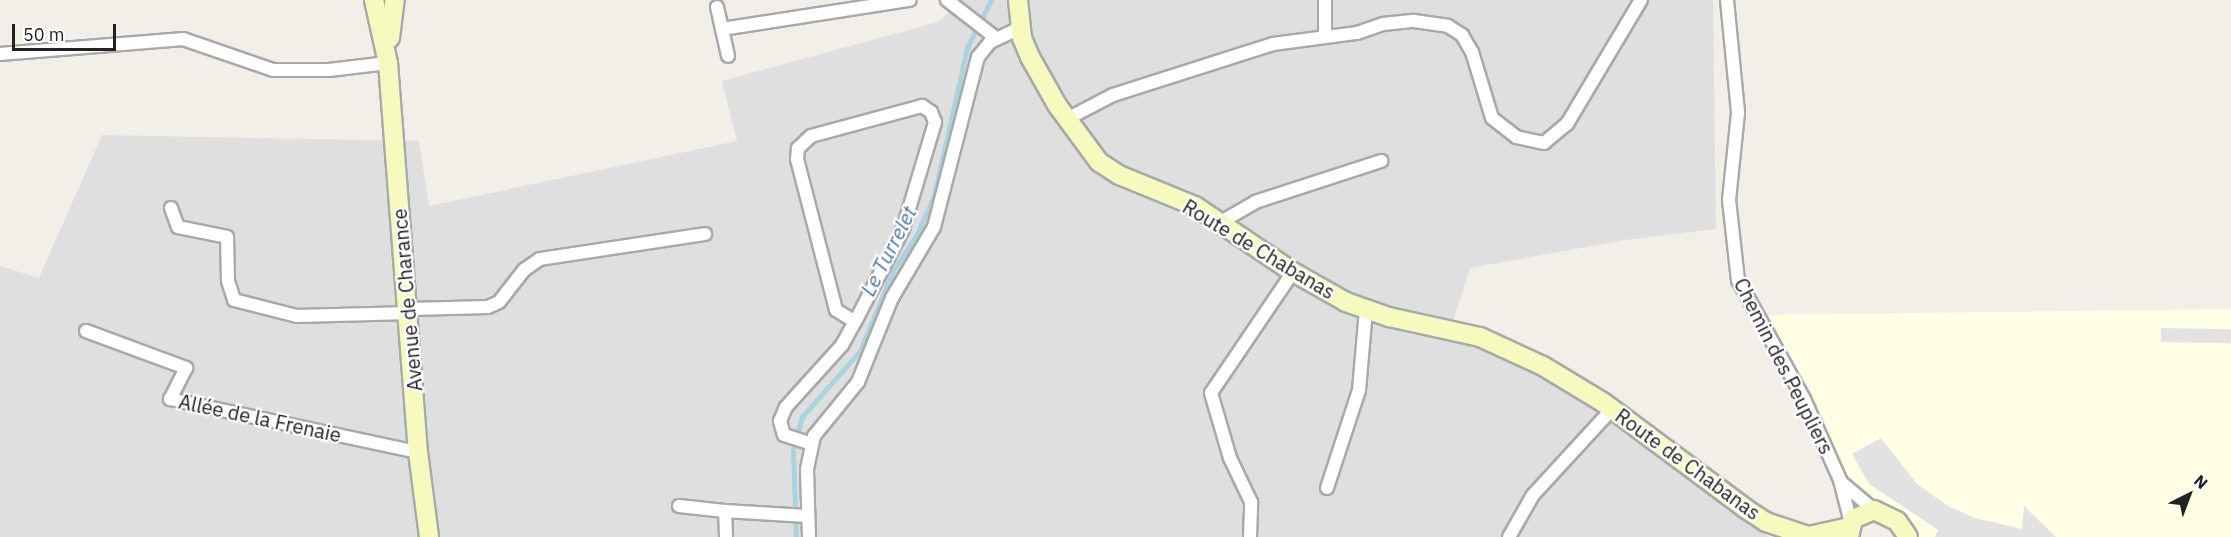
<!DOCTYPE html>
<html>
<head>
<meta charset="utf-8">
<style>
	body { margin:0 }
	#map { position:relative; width:2231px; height:537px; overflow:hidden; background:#f2efe9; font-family:"IBM Plex Sans",sans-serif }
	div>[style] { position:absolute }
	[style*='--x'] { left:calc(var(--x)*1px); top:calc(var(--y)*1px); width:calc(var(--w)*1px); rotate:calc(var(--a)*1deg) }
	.residential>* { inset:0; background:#e0dfdf }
	.education>* { inset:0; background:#ffffe5 }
	.parking>* { inset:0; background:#e2e2e2; transform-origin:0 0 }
	.stream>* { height:4.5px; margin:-2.25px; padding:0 2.25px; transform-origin:2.25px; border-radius:2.25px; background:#aad3df }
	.roads { filter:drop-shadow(2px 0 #a9a9a9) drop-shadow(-2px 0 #a9a9a9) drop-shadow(0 2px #a9a9a9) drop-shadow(0 -2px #a9a9a9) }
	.street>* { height:12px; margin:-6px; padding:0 6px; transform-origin:6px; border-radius:6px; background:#fff }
	.secondary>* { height:18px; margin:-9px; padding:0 9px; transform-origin:9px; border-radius:9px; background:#f7fabf }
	span { translate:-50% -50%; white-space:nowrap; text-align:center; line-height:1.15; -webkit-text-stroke:4.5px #fff; paint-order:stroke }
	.street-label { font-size:20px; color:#222 }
	.water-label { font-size:21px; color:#4a7aab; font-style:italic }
	.north { position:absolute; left:2159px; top:465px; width:60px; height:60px; -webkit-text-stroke:4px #fff; paint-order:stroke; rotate:42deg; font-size:16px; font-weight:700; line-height:24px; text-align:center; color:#222 }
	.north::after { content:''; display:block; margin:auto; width:21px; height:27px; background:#222; clip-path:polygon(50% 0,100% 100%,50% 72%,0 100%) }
	.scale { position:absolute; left:12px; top:24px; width:104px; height:27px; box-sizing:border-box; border:3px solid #222; border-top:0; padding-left:8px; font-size:18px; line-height:21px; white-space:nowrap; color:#222; -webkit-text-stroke:4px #fff; paint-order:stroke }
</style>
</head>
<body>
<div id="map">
	<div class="residential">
		<div style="clip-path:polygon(962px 0,1713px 0,1716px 229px,1625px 240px,1470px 268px,1449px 334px,1549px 376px,1769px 537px,0 537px,0 266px,39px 278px,102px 135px,419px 141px,429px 206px,737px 141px,722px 81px,938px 22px)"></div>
	</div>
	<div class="education">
		<div style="clip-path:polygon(2231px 309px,2231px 537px,1914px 537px,1855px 488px,1840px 466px,1819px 413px,1763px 315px)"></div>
	</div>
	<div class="parking">
		<div style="left:2161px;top:328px;width:70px;height:14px;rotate:1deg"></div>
		<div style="clip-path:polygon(1881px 438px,1917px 484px,1948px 506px,1975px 518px,2022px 529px,2024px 506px,2056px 537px,1935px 537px,1938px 530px,1869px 484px,1852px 454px)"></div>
	</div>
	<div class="stream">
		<div style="--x:796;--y:537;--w:87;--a:-92"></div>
		<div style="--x:793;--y:450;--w:34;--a:-75"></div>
		<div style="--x:802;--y:417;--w:88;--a:-48.7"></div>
		<div style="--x:860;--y:351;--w:87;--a:-67.6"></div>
		<div style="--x:893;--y:271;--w:42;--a:-56.7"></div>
		<div style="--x:916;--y:236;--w:44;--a:-65.8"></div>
		<div style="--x:934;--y:196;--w:152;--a:-77.4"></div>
		<div style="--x:967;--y:48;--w:54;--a:-63.4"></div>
	</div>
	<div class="roads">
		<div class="street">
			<div style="--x:947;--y:0;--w:62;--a:37.8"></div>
			<div style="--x:1727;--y:0;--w:114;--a:84.4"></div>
			<div style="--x:1738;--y:113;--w:87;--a:95.9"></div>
			<div style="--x:1729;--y:200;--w:81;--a:83.6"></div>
			<div style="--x:1738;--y:280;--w:136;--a:61"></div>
			<div style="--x:1804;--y:399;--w:89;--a:66"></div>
			<div style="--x:1840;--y:480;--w:44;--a:75.7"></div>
			<div style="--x:717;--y:7;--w:50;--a:77.3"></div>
			<div style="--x:722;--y:29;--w:190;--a:-8.8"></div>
			<div style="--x:1325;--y:35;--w:35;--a:-90"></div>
			<div style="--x:0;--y:54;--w:184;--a:-4.7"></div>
			<div style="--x:183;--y:39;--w:95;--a:19"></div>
			<div style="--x:273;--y:70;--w:56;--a:0"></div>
			<div style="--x:329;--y:70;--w:59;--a:-6.8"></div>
			<div style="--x:1067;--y:119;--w:52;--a:-27.6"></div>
			<div style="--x:1113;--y:95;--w:168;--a:-17.7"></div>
			<div style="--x:1273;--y:44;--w:85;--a:-7.5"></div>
			<div style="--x:1357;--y:33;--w:28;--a:-19"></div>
			<div style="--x:1383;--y:24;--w:31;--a:-6"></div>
			<div style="--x:1414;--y:21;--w:34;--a:8"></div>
			<div style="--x:1448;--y:26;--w:17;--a:33"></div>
			<div style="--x:1462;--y:35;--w:20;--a:60"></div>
			<div style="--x:1472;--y:52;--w:69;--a:73.1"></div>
			<div style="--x:1492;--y:118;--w:31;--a:38"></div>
			<div style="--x:1516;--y:137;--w:29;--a:12"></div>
			<div style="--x:1544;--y:143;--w:30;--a:-40"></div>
			<div style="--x:1567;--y:124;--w:144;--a:-59.2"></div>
			<div style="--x:171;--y:208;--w:20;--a:70"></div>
			<div style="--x:178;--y:227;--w:50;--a:11.5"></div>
			<div style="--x:227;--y:237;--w:44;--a:88.7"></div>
			<div style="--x:228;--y:281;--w:20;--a:72"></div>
			<div style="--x:234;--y:300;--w:65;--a:14.3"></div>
			<div style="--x:297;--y:316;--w:113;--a:-1.5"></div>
			<div style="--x:1221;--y:222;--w:39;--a:-30"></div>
			<div style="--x:1255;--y:202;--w:133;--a:-18"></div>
			<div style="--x:410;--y:309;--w:78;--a:-1.5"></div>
			<div style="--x:488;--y:307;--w:12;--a:-24"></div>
			<div style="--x:499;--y:302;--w:41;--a:-52"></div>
			<div style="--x:524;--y:270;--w:19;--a:-35"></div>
			<div style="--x:540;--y:259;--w:167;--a:-8.6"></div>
			<div style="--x:86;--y:331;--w:107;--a:20.3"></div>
			<div style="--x:186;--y:368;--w:35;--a:117"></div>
			<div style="--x:170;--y:399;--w:254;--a:12.1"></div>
			<div style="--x:812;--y:444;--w:29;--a:-162"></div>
			<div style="--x:784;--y:435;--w:15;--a:-106"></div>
			<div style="--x:780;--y:421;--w:15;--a:-67"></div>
			<div style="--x:786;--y:407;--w:84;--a:-47.9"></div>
			<div style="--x:842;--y:345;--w:26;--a:-61"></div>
			<div style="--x:855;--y:322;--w:105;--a:-62.7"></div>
			<div style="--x:903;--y:229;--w:112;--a:-73.3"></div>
			<div style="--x:935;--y:122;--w:11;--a:-112"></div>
			<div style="--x:931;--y:112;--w:11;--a:-146"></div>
			<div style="--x:922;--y:106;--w:115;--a:164.9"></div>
			<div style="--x:811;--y:136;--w:18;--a:137"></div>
			<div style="--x:798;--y:148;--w:11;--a:95"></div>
			<div style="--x:797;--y:159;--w:156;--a:75.5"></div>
			<div style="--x:836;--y:310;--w:22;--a:32"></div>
			<div style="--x:1841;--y:482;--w:43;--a:40.3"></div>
			<div style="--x:1327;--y:488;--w:103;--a:-71.9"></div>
			<div style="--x:1359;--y:390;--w:80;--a:-85"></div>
			<div style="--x:679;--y:506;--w:46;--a:6.2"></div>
			<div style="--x:726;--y:537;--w:26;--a:-92"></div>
			<div style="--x:725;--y:511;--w:82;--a:3.5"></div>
			<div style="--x:809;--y:537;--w:68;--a:-91.7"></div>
			<div style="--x:807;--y:469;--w:34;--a:-78"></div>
			<div style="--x:814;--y:436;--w:70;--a:-50.8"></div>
			<div style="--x:858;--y:382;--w:91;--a:-68"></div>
			<div style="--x:892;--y:298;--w:82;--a:-59.4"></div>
			<div style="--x:934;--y:227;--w:176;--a:-75.5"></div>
			<div style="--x:978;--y:57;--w:19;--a:-51"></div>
			<div style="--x:990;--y:42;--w:33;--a:-25"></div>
			<div style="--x:1250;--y:537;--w:35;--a:-88"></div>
			<div style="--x:1251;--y:502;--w:49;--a:-115.5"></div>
			<div style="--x:1230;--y:458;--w:68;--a:-106.3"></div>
			<div style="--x:1211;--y:393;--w:146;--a:-55.9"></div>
			<div style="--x:1509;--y:537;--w:48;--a:-60.3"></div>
			<div style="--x:1533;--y:495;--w:117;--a:-47.4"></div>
		</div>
		<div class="secondary">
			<div style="--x:374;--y:0;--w:65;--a:77.5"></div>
			<div style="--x:388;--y:63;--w:390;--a:85.6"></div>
			<div style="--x:418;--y:452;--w:86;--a:82.6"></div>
			<div style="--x:1018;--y:0;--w:38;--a:84"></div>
			<div style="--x:1022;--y:38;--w:21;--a:67"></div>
			<div style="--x:1030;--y:57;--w:55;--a:60.6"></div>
			<div style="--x:1057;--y:105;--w:71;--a:53.6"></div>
			<div style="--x:1099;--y:162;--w:24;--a:33"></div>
			<div style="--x:1119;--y:175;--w:82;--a:22.2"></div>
			<div style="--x:1195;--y:206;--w:118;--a:34"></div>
			<div style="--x:1293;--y:272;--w:61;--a:29.5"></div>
			<div style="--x:1346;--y:302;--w:46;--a:19.2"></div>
			<div style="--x:1389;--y:317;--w:93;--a:12.4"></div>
			<div style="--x:1480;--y:337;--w:69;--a:24.7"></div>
			<div style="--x:1543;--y:366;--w:71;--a:31.2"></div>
			<div style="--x:1604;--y:403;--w:177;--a:36.7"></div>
			<div style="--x:1746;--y:509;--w:24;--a:33"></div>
			<div style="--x:1766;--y:522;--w:47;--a:18.4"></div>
			<div style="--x:390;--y:38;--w:38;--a:-83"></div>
			<div style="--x:1809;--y:536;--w:41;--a:-12.7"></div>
			<div style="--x:1849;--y:537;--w:18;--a:-77"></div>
			<div style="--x:1853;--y:519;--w:23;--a:-23"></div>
			<div style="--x:1874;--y:510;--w:25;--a:26"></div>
			<div style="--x:1897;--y:521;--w:19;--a:55"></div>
		</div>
	</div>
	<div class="street-label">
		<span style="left:1259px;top:249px;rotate:31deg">Route de Chabanas</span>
		<span style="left:407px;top:300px;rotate:-95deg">Avenue de Charance</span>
		<span style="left:1784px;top:366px;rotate:63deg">Chemin des Peupliers</span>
		<span style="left:260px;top:418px;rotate:12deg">Allée de la Frenaie</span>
		<span style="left:1688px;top:464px;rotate:36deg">Route de Chabanas</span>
	</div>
	<div class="water-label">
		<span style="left:888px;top:251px;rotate:-63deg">Le Turrelet</span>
	</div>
	<div class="north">N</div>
	<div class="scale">50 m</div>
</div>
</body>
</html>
